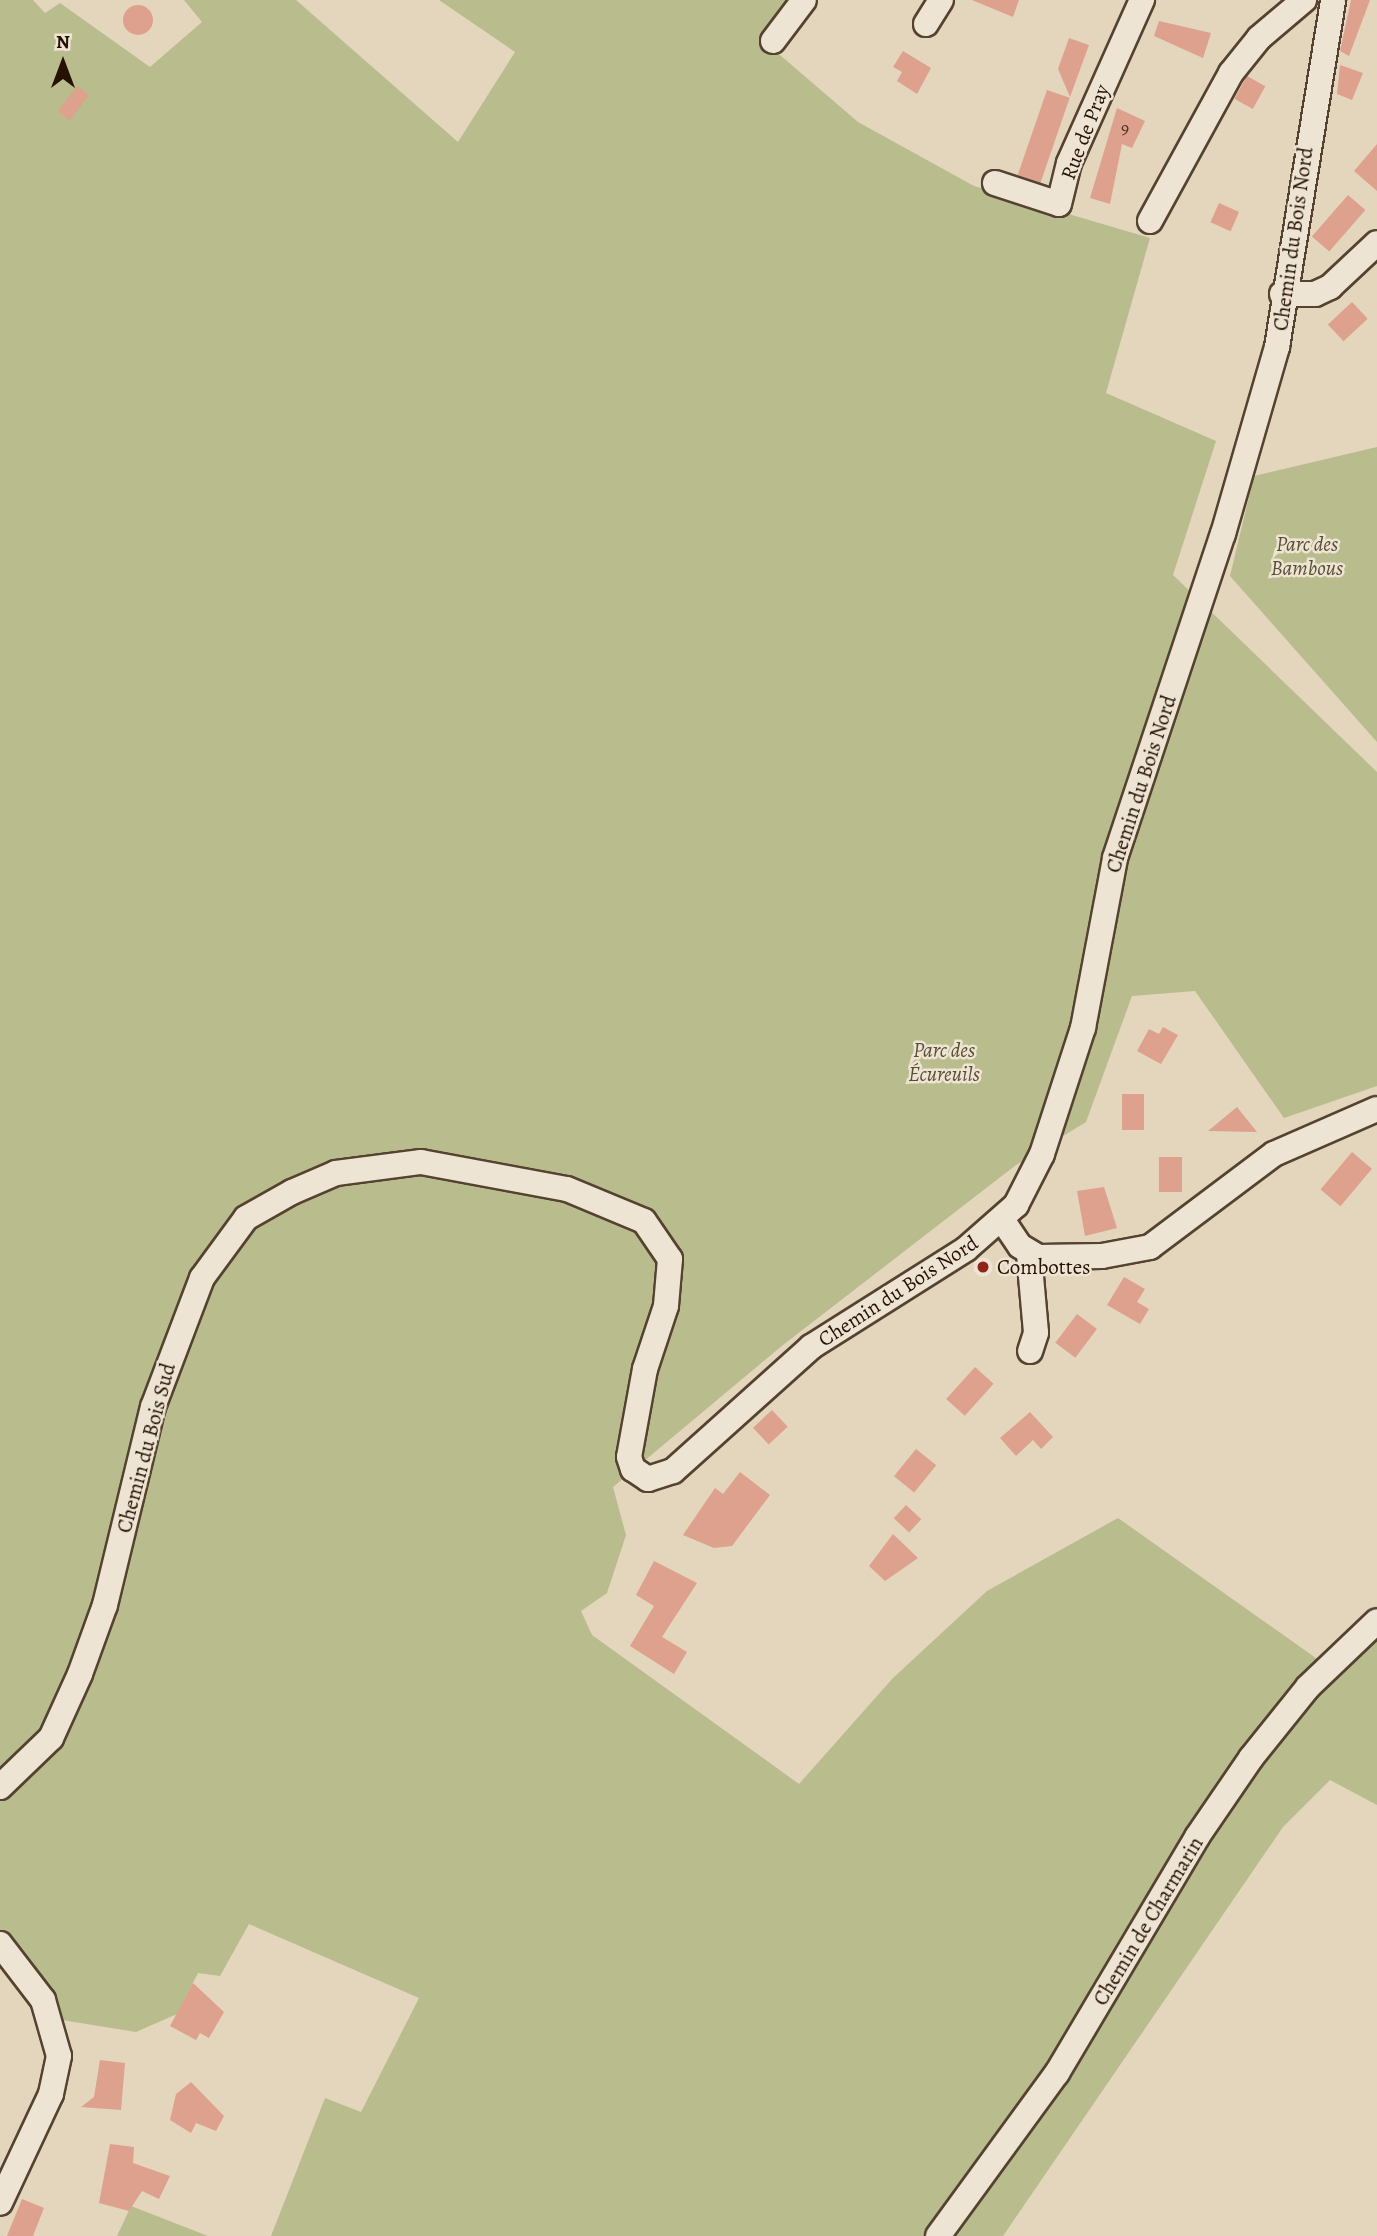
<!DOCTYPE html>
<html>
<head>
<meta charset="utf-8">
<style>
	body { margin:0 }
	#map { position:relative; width:1377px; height:2236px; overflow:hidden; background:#e3d6bc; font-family:Alegreya,serif }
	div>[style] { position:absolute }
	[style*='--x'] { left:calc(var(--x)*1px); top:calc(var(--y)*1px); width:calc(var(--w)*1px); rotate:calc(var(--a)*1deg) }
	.green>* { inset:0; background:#b9bc8d }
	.building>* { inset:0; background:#dda18e; transform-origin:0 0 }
	.round { border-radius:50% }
	.roads { filter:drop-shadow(2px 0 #554230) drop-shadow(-2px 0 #554230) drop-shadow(0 2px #554230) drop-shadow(0 -2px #554230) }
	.minor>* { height:24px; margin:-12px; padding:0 12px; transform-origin:12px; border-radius:12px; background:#ede4d3 }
	.dots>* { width:19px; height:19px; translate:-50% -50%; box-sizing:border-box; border:4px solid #ede4d3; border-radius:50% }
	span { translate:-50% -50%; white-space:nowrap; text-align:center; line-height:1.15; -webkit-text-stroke:5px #ede4d3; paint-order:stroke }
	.number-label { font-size:18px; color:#543525 }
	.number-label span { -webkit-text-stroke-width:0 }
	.street-label { font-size:21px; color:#261102 }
	.park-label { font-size:21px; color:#594d33; font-style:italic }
	.poi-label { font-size:21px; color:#261102 }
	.left { translate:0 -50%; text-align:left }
	.north { position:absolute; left:28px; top:28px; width:70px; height:70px; -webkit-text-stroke:5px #ede4d3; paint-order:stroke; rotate:0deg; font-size:19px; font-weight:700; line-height:28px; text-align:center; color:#261102 }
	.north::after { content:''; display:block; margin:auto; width:24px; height:32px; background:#261102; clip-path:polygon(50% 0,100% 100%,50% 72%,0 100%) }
</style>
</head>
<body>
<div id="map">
	<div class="green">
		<div style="clip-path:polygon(0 0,33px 0,45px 13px,60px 3px,150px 67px,202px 22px,184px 0,296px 0,458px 142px,515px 52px,439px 0,803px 0,773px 49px,858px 122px,974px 186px,1150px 238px,1106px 393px,1216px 441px,1173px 575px,1377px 772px,1377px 1086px,1284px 1118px,1195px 991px,1132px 996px,1086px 1122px,1016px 1165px,783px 1345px,613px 1487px,626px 1535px,607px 1593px,581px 1611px,592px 1635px,799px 1784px,893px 1678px,987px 1591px,1118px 1518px,1320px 1661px,1377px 1637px,1377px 1805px,1330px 1780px,1283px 1827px,1003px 2236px,271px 2236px,325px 2098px,361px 2112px,419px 1998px,249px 1924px,220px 1976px,198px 1973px,177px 2014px,136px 2032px,62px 2020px,0 1954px)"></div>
		<div style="clip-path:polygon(1377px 447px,1377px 742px,1230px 576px,1254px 476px)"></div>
		<div style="clip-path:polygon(131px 2206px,208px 2236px,117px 2236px)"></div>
	</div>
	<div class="building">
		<div style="clip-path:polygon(972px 0,1019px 0,1013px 17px)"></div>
		<div style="clip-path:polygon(1351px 0,1370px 0,1349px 56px,1340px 51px)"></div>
		<div class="round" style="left:123px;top:5px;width:30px;height:30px"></div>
		<div style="clip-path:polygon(1159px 21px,1211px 33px,1203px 58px,1154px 36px)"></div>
		<div style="clip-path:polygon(1069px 38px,1089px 45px,1070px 97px,1058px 69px)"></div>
		<div style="clip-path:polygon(903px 51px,931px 68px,917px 94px,897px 81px,902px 72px,893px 67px)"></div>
		<div style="clip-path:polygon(1340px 65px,1363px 73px,1352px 100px,1337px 94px)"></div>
		<div style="left:1247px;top:76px;width:21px;height:26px;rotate:29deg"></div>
		<div style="left:77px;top:86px;width:15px;height:32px;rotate:37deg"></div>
		<div style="left:1047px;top:90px;width:24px;height:90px;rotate:19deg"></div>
		<div style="clip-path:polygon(1117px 108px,1145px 121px,1132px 148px,1122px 144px,1110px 204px,1090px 198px)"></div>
		<div style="clip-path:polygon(1377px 144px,1377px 191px,1354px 171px)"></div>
		<div style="left:1348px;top:195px;width:23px;height:55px;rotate:41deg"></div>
		<div style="left:1219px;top:203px;width:22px;height:21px;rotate:24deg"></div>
		<div style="left:1352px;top:302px;width:23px;height:33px;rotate:47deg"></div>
		<div style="clip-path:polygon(1163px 1027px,1178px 1035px,1161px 1064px,1137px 1051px,1149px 1029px,1159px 1034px)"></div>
		<div style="left:1122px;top:1094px;width:22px;height:36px"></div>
		<div style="clip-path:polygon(1237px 1107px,1257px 1132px,1208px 1131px)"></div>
		<div style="left:1352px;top:1152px;width:26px;height:49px;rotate:40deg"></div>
		<div style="left:1182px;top:1157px;width:35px;height:23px;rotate:90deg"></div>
		<div style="clip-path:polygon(1104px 1187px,1117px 1228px,1085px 1236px,1077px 1191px)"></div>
		<div style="clip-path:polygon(1124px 1277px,1145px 1289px,1137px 1302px,1149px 1309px,1140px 1324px,1107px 1305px)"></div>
		<div style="left:1077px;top:1314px;width:25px;height:36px;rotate:37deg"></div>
		<div style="left:975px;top:1367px;width:25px;height:43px;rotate:42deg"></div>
		<div style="left:772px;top:1410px;width:23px;height:26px;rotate:47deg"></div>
		<div style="clip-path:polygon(1030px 1412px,1053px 1437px,1041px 1449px,1033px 1440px,1016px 1456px,1000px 1438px)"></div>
		<div style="left:916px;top:1449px;width:26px;height:35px;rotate:39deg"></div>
		<div style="clip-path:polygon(740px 1472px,770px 1495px,732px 1546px,714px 1548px,683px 1535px,715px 1488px,723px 1494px)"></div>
		<div style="left:906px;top:1505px;width:21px;height:18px;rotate:43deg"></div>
		<div style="clip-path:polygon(893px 1534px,918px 1558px,885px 1581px,869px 1566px)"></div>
		<div style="clip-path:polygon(654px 1561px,697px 1583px,662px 1637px,687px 1652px,674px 1674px,630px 1646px,654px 1606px,636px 1595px)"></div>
		<div style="clip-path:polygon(193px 1983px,224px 2012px,209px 2038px,200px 2033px,196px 2040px,170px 2026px)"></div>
		<div style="clip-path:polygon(100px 2060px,125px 2063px,121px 2110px,81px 2107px,94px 2097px)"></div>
		<div style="clip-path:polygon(191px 2082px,224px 2116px,216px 2131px,196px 2123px,191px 2133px,170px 2120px,176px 2094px)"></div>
		<div style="clip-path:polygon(110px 2144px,134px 2147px,133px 2163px,170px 2176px,159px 2199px,142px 2191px,129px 2211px,99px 2203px)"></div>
		<div style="clip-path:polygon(22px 2199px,44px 2208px,33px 2236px,7px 2236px)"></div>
	</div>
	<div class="roads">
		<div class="minor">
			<div style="--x:926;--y:24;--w:28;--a:-58"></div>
			<div style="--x:773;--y:41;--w:51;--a:-52.9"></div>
			<div style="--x:995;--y:183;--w:67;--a:18.2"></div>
			<div style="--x:1059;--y:204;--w:42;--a:-76.3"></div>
			<div style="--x:1069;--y:163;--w:179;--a:-65.9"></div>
			<div style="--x:1150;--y:221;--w:169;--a:-61.3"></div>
			<div style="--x:1231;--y:73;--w:45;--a:-51.3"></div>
			<div style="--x:1259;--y:38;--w:59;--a:-40.2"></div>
			<div style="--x:1282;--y:294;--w:33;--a:0"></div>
			<div style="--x:1315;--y:294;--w:17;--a:-25"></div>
			<div style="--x:1330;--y:287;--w:64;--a:-43.1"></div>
			<div style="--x:1003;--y:1221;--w:30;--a:56"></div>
			<div style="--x:1020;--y:1246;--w:21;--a:31"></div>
			<div style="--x:1038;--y:1257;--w:64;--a:-0.9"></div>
			<div style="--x:1102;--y:1256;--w:49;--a:-10.6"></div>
			<div style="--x:1150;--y:1247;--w:155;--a:-36.9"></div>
			<div style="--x:1274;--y:1154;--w:112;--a:-23.6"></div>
			<div style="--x:1029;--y:1254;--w:79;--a:84.9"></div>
			<div style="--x:1036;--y:1333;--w:19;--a:108"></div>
			<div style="--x:0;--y:1787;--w:71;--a:-43.9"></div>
			<div style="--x:51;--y:1738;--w:70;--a:-65.6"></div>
			<div style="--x:80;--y:1674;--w:73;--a:-70.1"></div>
			<div style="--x:105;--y:1605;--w:204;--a:-76.4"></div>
			<div style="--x:153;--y:1407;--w:138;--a:-69.2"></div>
			<div style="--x:202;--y:1278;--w:74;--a:-53.7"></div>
			<div style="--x:246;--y:1218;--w:53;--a:-29.5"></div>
			<div style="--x:292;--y:1192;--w:48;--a:-23.4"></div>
			<div style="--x:336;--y:1173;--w:86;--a:-7.4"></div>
			<div style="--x:421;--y:1162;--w:148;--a:10.5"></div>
			<div style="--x:567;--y:1189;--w:83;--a:22.6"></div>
			<div style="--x:644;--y:1221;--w:46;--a:55.6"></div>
			<div style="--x:670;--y:1259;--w:47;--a:94.9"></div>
			<div style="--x:666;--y:1306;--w:66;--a:108.4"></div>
			<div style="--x:645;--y:1369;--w:89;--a:100.3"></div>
			<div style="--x:629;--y:1457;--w:13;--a:72"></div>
			<div style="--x:633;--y:1469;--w:18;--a:34"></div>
			<div style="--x:648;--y:1479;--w:26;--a:-18"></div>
			<div style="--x:673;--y:1471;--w:186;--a:-41.9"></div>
			<div style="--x:811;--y:1347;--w:183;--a:-32.3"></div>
			<div style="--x:966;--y:1249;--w:67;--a:-41.3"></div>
			<div style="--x:1016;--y:1205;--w:57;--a:-63"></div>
			<div style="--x:1042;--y:1154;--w:133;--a:-72"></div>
			<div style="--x:1083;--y:1028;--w:173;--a:-79.3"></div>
			<div style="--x:1115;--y:858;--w:342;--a:-71.6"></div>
			<div style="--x:1223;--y:534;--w:195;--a:-73.9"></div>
			<div style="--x:1277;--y:347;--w:351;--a:-80.8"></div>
			<div style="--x:0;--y:1944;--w:71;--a:52.5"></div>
			<div style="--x:43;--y:2000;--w:58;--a:74.1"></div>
			<div style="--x:59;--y:2056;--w:39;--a:102"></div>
			<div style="--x:51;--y:2094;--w:120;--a:115.1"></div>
			<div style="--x:938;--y:2236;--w:202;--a:-53.9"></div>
			<div style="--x:1057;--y:2073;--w:274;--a:-59.3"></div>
			<div style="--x:1197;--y:1837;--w:96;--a:-55.6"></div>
			<div style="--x:1251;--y:1758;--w:91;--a:-51.2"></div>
			<div style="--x:1308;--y:1687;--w:95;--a:-43.7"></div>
		</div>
	</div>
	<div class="dots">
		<div style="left:983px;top:1267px;background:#8f2418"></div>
	</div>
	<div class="number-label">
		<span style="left:1125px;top:128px">9</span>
	</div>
	<div class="street-label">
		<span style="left:1085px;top:132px;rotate:-69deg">Rue de Pray</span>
		<span style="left:1293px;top:239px;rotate:-82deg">Chemin du Bois Nord</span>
		<span style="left:1141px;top:784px;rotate:-72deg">Chemin du Bois Nord</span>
		<span style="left:898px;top:1291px;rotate:-33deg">Chemin du Bois Nord</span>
		<span style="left:146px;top:1448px;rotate:-75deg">Chemin du Bois Sud</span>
		<span style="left:1148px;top:1921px;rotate:-59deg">Chemin de Charmarin</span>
	</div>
	<div class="park-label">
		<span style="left:1307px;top:556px">Parc des<br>Bambous</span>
		<span style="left:944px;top:1062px">Parc des<br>Écureuils</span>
	</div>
	<div class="poi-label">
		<span class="left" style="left:997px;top:1267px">Combottes</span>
	</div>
	<div class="north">N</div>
</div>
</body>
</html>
